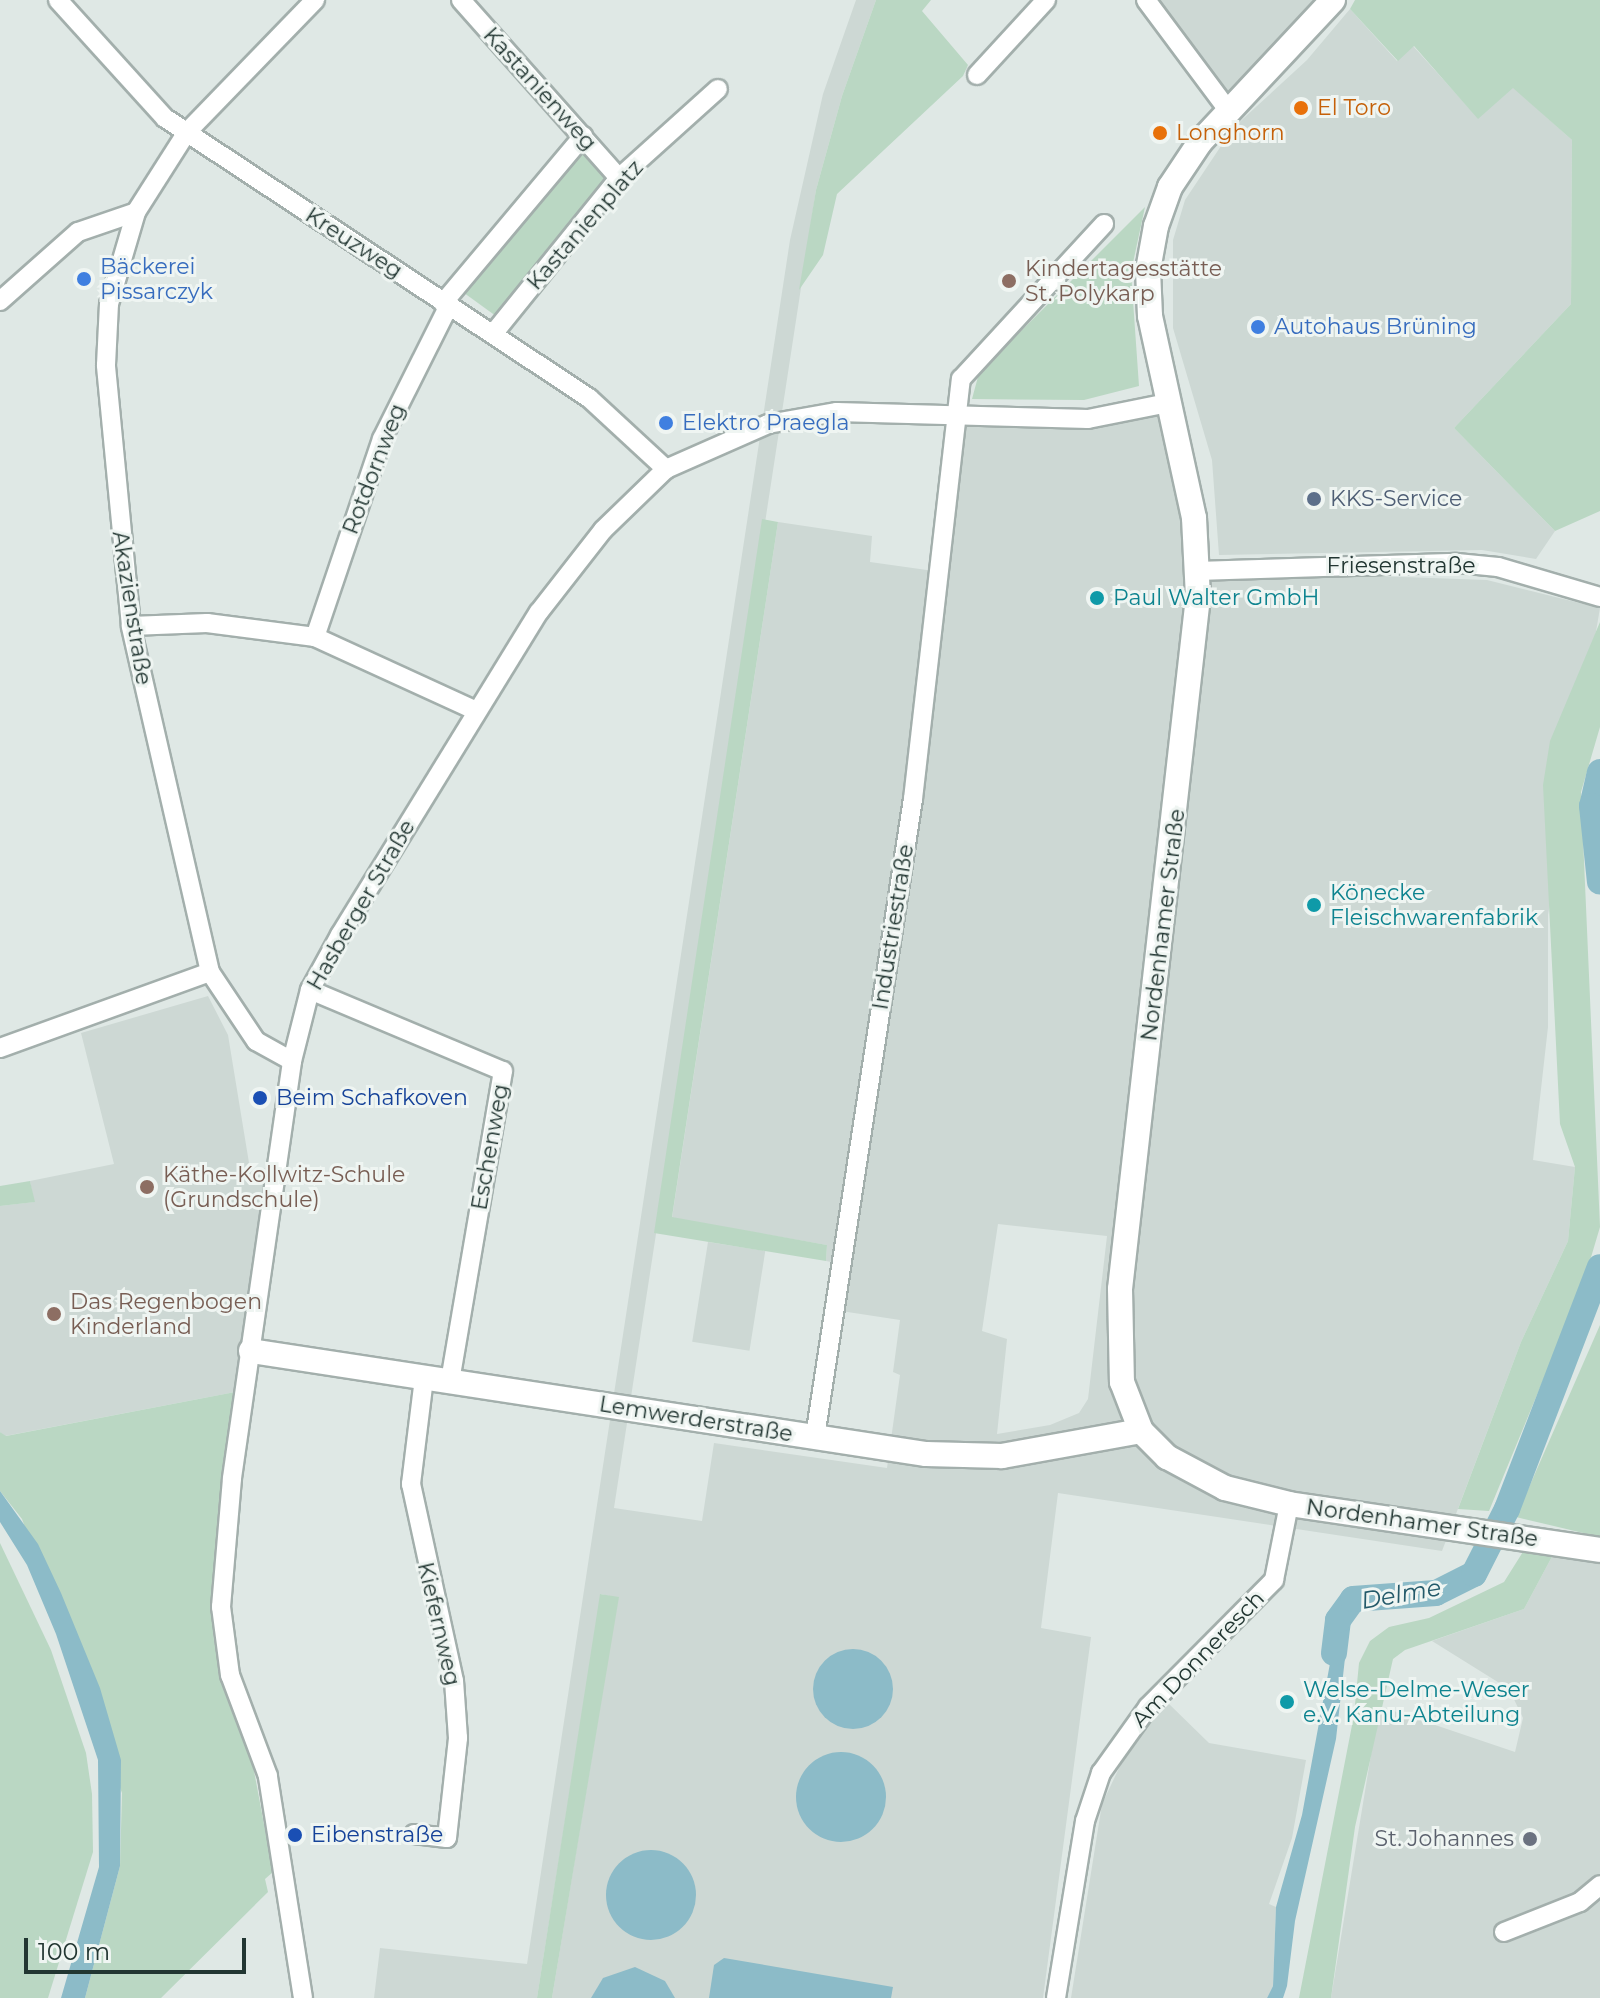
<!DOCTYPE html>
<html>
<head>
<meta charset="utf-8">
<style>
	body { margin:0 }
	#map { position:relative; width:1600px; height:1998px; overflow:hidden; background:#dfe8e5; font-family:Montserrat,sans-serif }
	div>[style] { position:absolute }
	[style*='--x'] { left:calc(var(--x)*1px); top:calc(var(--y)*1px); width:calc(var(--w)*1px); rotate:calc(var(--a)*1deg) }
	.built>* { inset:0; background:#cdd8d4; transform-origin:0 0 }
	.green>* { inset:0; background:#bad7c3 }
	.water>* { inset:0; background:#8cbbc8 }
	.round { border-radius:50% }
	.river>* { height:26px; margin:-13px; padding:0 13px; transform-origin:13px; border-radius:13px; background:#8cbbc8 }
	.roads { filter:drop-shadow(2px 0 #a3afac) drop-shadow(-2px 0 #a3afac) drop-shadow(0 2px #a3afac) drop-shadow(0 -2px #a3afac) }
	.street>* { height:18px; margin:-9px; padding:0 9px; transform-origin:9px; border-radius:9px; background:#fff }
	.secondary>* { height:24px; margin:-12px; padding:0 12px; transform-origin:12px; border-radius:12px; background:#fff }
	.dots>* { width:22px; height:22px; translate:-50% -50%; box-sizing:border-box; border:4px solid #eff5f2; border-radius:50% }
	span { translate:-50% -50%; white-space:nowrap; text-align:center; line-height:1.15; -webkit-text-stroke:6px #eff5f2; paint-order:stroke }
	.street-label { font-size:22px; color:#223632 }
	.food-label { font-size:22px; color:#c56008 }
	.left { translate:0 -50%; text-align:left }
	.shop-label { font-size:22px; color:#366cbe }
	.education-label { font-size:22px; color:#785e54 }
	.service-label { font-size:22px; color:#4e5e75 }
	.culture-label { font-size:22px; color:#0d838f }
	.transit-label { font-size:22px; color:#164399 }
	.worship-label { font-size:22px; color:#5b616d }
	.right { translate:-100% -50%; text-align:right }
	.water-label { font-size:24px; color:#245a6a; font-style:italic }
	.scale { position:absolute; left:24px; top:1938px; width:222px; height:36px; box-sizing:border-box; border:4px solid #223632; border-top:0; padding-left:10px; font-size:24px; line-height:28px; white-space:nowrap; color:#223632; -webkit-text-stroke:6px #eff5f2; paint-order:stroke }
</style>
</head>
<body>
<div id="map">
	<div class="built">
		<div style="clip-path:polygon(evenodd,856px 0,876px 0,842px 96px,816px 190px,614px 1508px,702px 1521px,714px 1443px,887px 1468px,900px 1375px,893px 1372px,900px 1320px,841px 1311px,846px 1265px,826px 1261px,827px 1245px,672px 1218px,778px 522px,872px 536px,870px 562px,934px 571px,953px 419px,1099px 421px,1172px 404px,1208px 570px,1487px 580px,1600px 608px,1548px 915px,1548px 1027px,1533px 1160px,1575px 1167px,1568px 1241px,1521px 1342px,1442px 1551px,1058px 1493px,1041px 1628px,1091px 1637px,1043px 1998px,552px 1998px,618px 1598px,601px 1594px,537px 1998px,374px 1998px,380px 1948px,527px 1964px,790px 240px,823px 94px,856px 0,998px 1224px,1107px 1236px,1088px 1399px,1079px 1413px,1050px 1425px,997px 1434px,1007px 1339px,982px 1331px,998px 1224px)"></div>
		<div style="clip-path:polygon(1151px 0,1313px 0,1226px 96px)"></div>
		<div style="clip-path:polygon(1350px 9px,1397px 61px,1413px 46px,1478px 118px,1513px 87px,1572px 140px,1571px 304px,1454px 428px,1555px 531px,1536px 559px,1482px 550px,1219px 555px,1212px 460px,1173px 328px,1173px 240px,1185px 200px,1233px 128px,1307px 60px)"></div>
		<div style="clip-path:polygon(208px 996px,228px 1035px,250px 1169px,265px 1168px,235px 1392px,5px 1436px,0 1432px,0 1206px,34px 1202px,30px 1181px,114px 1164px,81px 1033px)"></div>
		<div style="left:708px;top:1242px;width:58px;height:101px;rotate:9deg"></div>
		<div style="clip-path:polygon(1555px 1551px,1600px 1559px,1600px 1998px,1331px 1998px,1379px 1706px,1515px 1752px,1523px 1718px,1509px 1689px,1432px 1641px,1524px 1609px)"></div>
		<div style="clip-path:polygon(1168px 1703px,1209px 1743px,1306px 1760px,1292px 1838px,1269px 1904px,1276px 1907px,1273px 1986px,1267px 1998px,1071px 1998px,1102px 1804px,1130px 1745px)"></div>
	</div>
	<div class="green">
		<div style="clip-path:polygon(876px 0,931px 0,922px 11px,968px 65px,963px 76px,837px 194px,823px 255px,799px 290px,816px 190px,842px 96px)"></div>
		<div style="clip-path:polygon(1355px 0,1600px 0,1600px 511px,1555px 531px,1454px 428px,1571px 304px,1572px 140px,1513px 88px,1478px 119px,1414px 46px,1398px 61px,1350px 9px)"></div>
		<div style="clip-path:polygon(582px 149px,609px 179px,500px 319px,460px 290px)"></div>
		<div style="clip-path:polygon(1145px 207px,1131px 272px,1139px 386px,1084px 400px,972px 399px,979px 373px)"></div>
		<div style="clip-path:polygon(762px 519px,778px 522px,672px 1217px,827px 1245px,826px 1261px,654px 1233px)"></div>
		<div style="clip-path:polygon(1600px 622px,1600px 727px,1581px 792px,1600px 1227px,1584px 1281px,1489px 1511px,1458px 1509px,1521px 1342px,1568px 1241px,1575px 1167px,1560px 1124px,1543px 785px,1550px 741px)"></div>
		<div style="clip-path:polygon(30px 1181px,35px 1202px,0 1206px,0 1186px)"></div>
		<div style="clip-path:polygon(1600px 1325px,1600px 1537px,1516px 1517px)"></div>
		<div style="clip-path:polygon(235px 1392px,212px 1608px,214px 1641px,254px 1771px,273px 1872px,265px 1879px,268px 1892px,161px 1998px,85px 1998px,120px 1866px,122px 1793px,22px 1519px,0 1491px,0 1432px,6px 1436px)"></div>
		<div style="clip-path:polygon(0 1543px,51px 1650px,86px 1753px,92px 1794px,93px 1852px,48px 1998px,0 1998px)"></div>
		<div style="clip-path:polygon(1526px 1547px,1555px 1551px,1524px 1609px,1405px 1650px,1393px 1659px,1355px 1827px,1331px 1998px,1299px 1998px,1354px 1715px,1359px 1663px,1370px 1641px,1389px 1627px,1429px 1618px,1504px 1582px)"></div>
		<div style="clip-path:polygon(600px 1594px,619px 1597px,552px 1998px,537px 1998px)"></div>
	</div>
	<div class="water">
		<div style="clip-path:polygon(0 1491px,38px 1544px,61px 1593px,100px 1688px,121px 1760px,120px 1866px,85px 1998px,61px 1998px,99px 1867px,98px 1760px,56px 1634px,27px 1565px,0 1522px)"></div>
		<div style="clip-path:polygon(1338px 1620px,1345px 1658px,1336px 1739px,1295px 1921px,1287px 1986px,1283px 1998px,1267px 1998px,1273px 1986px,1276px 1907px,1302px 1815px)"></div>
		<div class="round" style="left:813px;top:1649px;width:80px;height:80px"></div>
		<div class="round" style="left:796px;top:1752px;width:90px;height:90px"></div>
		<div class="round" style="left:606px;top:1850px;width:90px;height:90px"></div>
		<div style="clip-path:polygon(724px 1958px,893px 1987px,891px 1998px,709px 1998px,714px 1965px)"></div>
		<div style="clip-path:polygon(635px 1967px,665px 1981px,675px 1998px,591px 1998px,603px 1978px)"></div>
	</div>
	<div class="river">
		<div style="--x:1600;--y:772;--w:35;--a:103"></div>
		<div style="--x:1592;--y:806;--w:76;--a:84"></div>
		<div style="--x:1334;--y:1653;--w:33;--a:-83"></div>
		<div style="--x:1338;--y:1620;--w:26;--a:-54"></div>
		<div style="--x:1353;--y:1599;--w:83;--a:-4.1"></div>
		<div style="--x:1436;--y:1593;--w:42;--a:-26.6"></div>
		<div style="--x:1474;--y:1574;--w:73;--a:-63.1"></div>
		<div style="--x:1507;--y:1509;--w:259;--a:-69"></div>
	</div>
	<div class="roads">
		<div class="street">
			<div style="--x:58;--y:0;--w:159;--a:47.8"></div>
			<div style="--x:165;--y:118;--w:508;--a:33.44"></div>
			<div style="--x:589;--y:398;--w:105;--a:42.7"></div>
			<div style="--x:461;--y:0;--w:238;--a:48.4"></div>
			<div style="--x:1146;--y:0;--w:137;--a:53.3"></div>
			<div style="--x:977;--y:75;--w:102;--a:-47.4"></div>
			<div style="--x:0;--y:301;--w:104;--a:-41.5"></div>
			<div style="--x:78;--y:232;--w:61;--a:-19"></div>
			<div style="--x:443;--y:303;--w:218;--a:-50"></div>
			<div style="--x:493;--y:334;--w:201;--a:-51.1"></div>
			<div style="--x:619;--y:178;--w:133;--a:-42"></div>
			<div style="--x:1197;--y:571;--w:260;--a:-1.8"></div>
			<div style="--x:1457;--y:563;--w:41;--a:5.6"></div>
			<div style="--x:1498;--y:567;--w:106;--a:16.4"></div>
			<div style="--x:131;--y:626;--w:76;--a:-2.3"></div>
			<div style="--x:207;--y:623;--w:109;--a:7.4"></div>
			<div style="--x:315;--y:637;--w:178;--a:24.6"></div>
			<div style="--x:315;--y:637;--w:209;--a:-71.3"></div>
			<div style="--x:382;--y:439;--w:148;--a:-63.4"></div>
			<div style="--x:310;--y:990;--w:209;--a:22.8"></div>
			<div style="--x:503;--y:1071;--w:315;--a:99.7"></div>
			<div style="--x:0;--y:1048;--w:223;--a:-19.9"></div>
			<div style="--x:292;--y:1061;--w:41;--a:-150.9"></div>
			<div style="--x:256;--y:1041;--w:83;--a:-123.7"></div>
			<div style="--x:210;--y:972;--w:355;--a:-102.9"></div>
			<div style="--x:131;--y:626;--w:262;--a:-95.5"></div>
			<div style="--x:106;--y:365;--w:61;--a:-87.2"></div>
			<div style="--x:109;--y:304;--w:96;--a:-73.6"></div>
			<div style="--x:136;--y:212;--w:95;--a:-57.5"></div>
			<div style="--x:187;--y:132;--w:184;--a:-45.9"></div>
			<div style="--x:815;--y:1437;--w:645;--a:-81.27"></div>
			<div style="--x:913;--y:799;--w:423;--a:-83.5"></div>
			<div style="--x:961;--y:379;--w:211;--a:-47.3"></div>
			<div style="--x:414;--y:1834;--w:33;--a:7"></div>
			<div style="--x:447;--y:1838;--w:101;--a:-83.7"></div>
			<div style="--x:458;--y:1738;--w:57;--a:-94"></div>
			<div style="--x:454;--y:1681;--w:202;--a:-102.3"></div>
			<div style="--x:411;--y:1484;--w:107;--a:-83"></div>
			<div style="--x:1504;--y:1932;--w:82;--a:-21.5"></div>
			<div style="--x:1580;--y:1902;--w:26;--a:-40"></div>
			<div style="--x:303;--y:1998;--w:225;--a:-99"></div>
			<div style="--x:268;--y:1776;--w:108;--a:-110.6"></div>
			<div style="--x:230;--y:1675;--w:69;--a:-97.5"></div>
			<div style="--x:221;--y:1607;--w:129;--a:-85.1"></div>
			<div style="--x:232;--y:1478;--w:421;--a:-81.8"></div>
			<div style="--x:292;--y:1061;--w:73;--a:-75.8"></div>
			<div style="--x:310;--y:990;--w:63;--a:-61.4"></div>
			<div style="--x:340;--y:935;--w:379;--a:-58.4"></div>
			<div style="--x:539;--y:612;--w:104;--a:-52"></div>
			<div style="--x:603;--y:530;--w:88;--a:-44.1"></div>
			<div style="--x:666;--y:469;--w:111;--a:-23.8"></div>
			<div style="--x:768;--y:424;--w:70;--a:-9.9"></div>
			<div style="--x:837;--y:412;--w:251;--a:1.6"></div>
			<div style="--x:1088;--y:419;--w:82;--a:-11.3"></div>
			<div style="--x:1056;--y:1998;--w:179;--a:-80.7"></div>
			<div style="--x:1085;--y:1821;--w:51;--a:-71.6"></div>
			<div style="--x:1101;--y:1773;--w:81;--a:-54.5"></div>
			<div style="--x:1148;--y:1707;--w:179;--a:-45.2"></div>
			<div style="--x:1274;--y:1580;--w:77;--a:-78.8"></div>
		</div>
		<div class="secondary">
			<div style="--x:1333;--y:0;--w:195;--a:133.1"></div>
			<div style="--x:1200;--y:142;--w:54;--a:123.7"></div>
			<div style="--x:1170;--y:187;--w:41;--a:109.7"></div>
			<div style="--x:1156;--y:226;--w:45;--a:100.3"></div>
			<div style="--x:1148;--y:270;--w:46;--a:87.5"></div>
			<div style="--x:1150;--y:316;--w:207;--a:77.7"></div>
			<div style="--x:1194;--y:518;--w:79;--a:87.1"></div>
			<div style="--x:1198;--y:597;--w:696;--a:96.43"></div>
			<div style="--x:1120;--y:1289;--w:93;--a:88.8"></div>
			<div style="--x:1122;--y:1382;--w:53;--a:68.8"></div>
			<div style="--x:1141;--y:1431;--w:37;--a:45"></div>
			<div style="--x:1167;--y:1457;--w:66;--a:28.1"></div>
			<div style="--x:1225;--y:1488;--w:66;--a:14"></div>
			<div style="--x:1289;--y:1504;--w:314;--a:8.4"></div>
			<div style="--x:251;--y:1351;--w:683;--a:8.68"></div>
			<div style="--x:926;--y:1454;--w:76;--a:1.5"></div>
			<div style="--x:1002;--y:1456;--w:141;--a:-10.2"></div>
		</div>
	</div>
	<div class="dots">
		<div style="left:1301px;top:108px;background:#e8710a"></div>
		<div style="left:1160px;top:133px;background:#e8710a"></div>
		<div style="left:84px;top:279px;background:#3f7fe0"></div>
		<div style="left:1009px;top:281px;background:#8d6e63"></div>
		<div style="left:1258px;top:327px;background:#3f7fe0"></div>
		<div style="left:666px;top:423px;background:#3f7fe0"></div>
		<div style="left:1314px;top:499px;background:#5c6f8a"></div>
		<div style="left:1097px;top:598px;background:#0f9aa8"></div>
		<div style="left:1314px;top:905px;background:#0f9aa8"></div>
		<div style="left:260px;top:1098px;background:#1a4fb4"></div>
		<div style="left:147px;top:1187px;background:#8d6e63"></div>
		<div style="left:54px;top:1314px;background:#8d6e63"></div>
		<div style="left:1287px;top:1702px;background:#0f9aa8"></div>
		<div style="left:295px;top:1835px;background:#1a4fb4"></div>
		<div style="left:1530px;top:1839px;background:#6b7280"></div>
	</div>
	<div class="street-label">
		<span style="left:540px;top:89px;rotate:48deg">Kastanienweg</span>
		<span style="left:585px;top:225px;rotate:-49deg">Kastanienplatz</span>
		<span style="left:354px;top:243px;rotate:33deg">Kreuzweg</span>
		<span style="left:374px;top:469px;rotate:-69deg">Rotdornweg</span>
		<span style="left:1401px;top:566px">Friesenstraße</span>
		<span style="left:132px;top:608px;rotate:81deg">Akazienstraße</span>
		<span style="left:361px;top:905px;rotate:-60deg">Hasberger Straße</span>
		<span style="left:1163px;top:925px;rotate:-83deg">Nordenhamer Straße</span>
		<span style="left:893px;top:927px;rotate:-81deg">Industriestraße</span>
		<span style="left:490px;top:1147px;rotate:-80deg">Eschenweg</span>
		<span style="left:696px;top:1419px;rotate:9deg">Lemwerderstraße</span>
		<span style="left:1422px;top:1523px;rotate:8deg">Nordenhamer Straße</span>
		<span style="left:439px;top:1624px;rotate:77deg">Kiefernweg</span>
		<span style="left:1198px;top:1659px;rotate:-46deg">Am Donneresch</span>
	</div>
	<div class="food-label">
		<span class="left" style="left:1317px;top:108px">El Toro</span>
		<span class="left" style="left:1176px;top:133px">Longhorn</span>
	</div>
	<div class="shop-label">
		<span class="left" style="left:100px;top:279px">Bäckerei<br>Pissarczyk</span>
		<span class="left" style="left:1274px;top:327px">Autohaus Brüning</span>
		<span class="left" style="left:682px;top:423px">Elektro Praegla</span>
	</div>
	<div class="education-label">
		<span class="left" style="left:1025px;top:281px">Kindertagesstätte<br>St. Polykarp</span>
		<span class="left" style="left:163px;top:1187px">Käthe-Kollwitz-Schule<br>(Grundschule)</span>
		<span class="left" style="left:70px;top:1314px">Das Regenbogen<br>Kinderland</span>
	</div>
	<div class="service-label">
		<span class="left" style="left:1330px;top:499px">KKS-Service</span>
	</div>
	<div class="culture-label">
		<span class="left" style="left:1113px;top:598px">Paul Walter GmbH</span>
		<span class="left" style="left:1330px;top:905px">Könecke<br>Fleischwarenfabrik</span>
		<span class="left" style="left:1303px;top:1702px">Welse-Delme-Weser<br>e.V. Kanu-Abteilung</span>
	</div>
	<div class="transit-label">
		<span class="left" style="left:276px;top:1098px">Beim Schafkoven</span>
		<span class="left" style="left:311px;top:1835px">Eibenstraße</span>
	</div>
	<div class="worship-label">
		<span class="right" style="left:1514px;top:1839px">St. Johannes</span>
	</div>
	<div class="water-label">
		<span style="left:1401px;top:1594px;rotate:-10deg">Delme</span>
	</div>
	<div class="scale">100 m</div>
</div>
</body>
</html>
